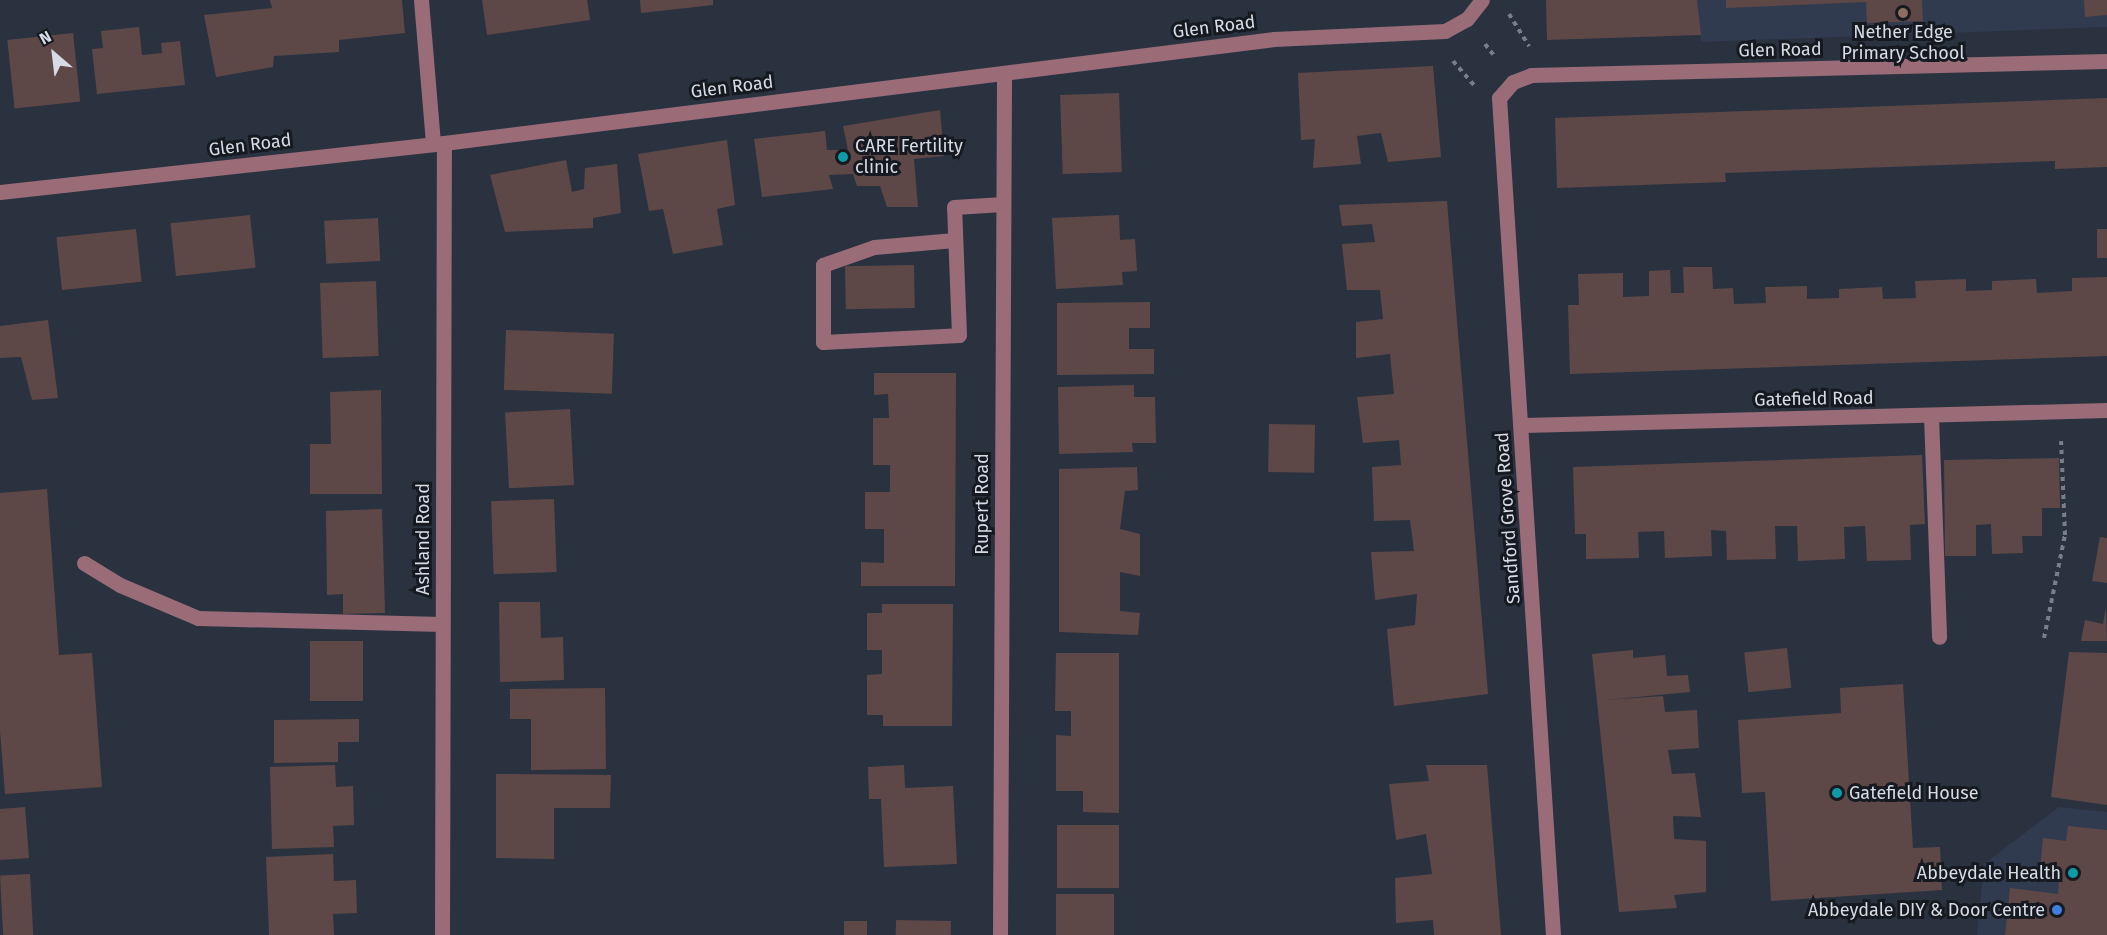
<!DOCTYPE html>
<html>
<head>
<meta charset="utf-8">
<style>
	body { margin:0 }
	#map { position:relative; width:2107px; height:935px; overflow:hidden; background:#2a3240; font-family:"Fira Sans",sans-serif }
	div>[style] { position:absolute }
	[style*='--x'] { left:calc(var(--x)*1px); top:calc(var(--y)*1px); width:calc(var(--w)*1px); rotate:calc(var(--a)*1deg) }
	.built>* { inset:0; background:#303b4f }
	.building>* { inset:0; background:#5d4847; transform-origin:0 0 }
	.path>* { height:4px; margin-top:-2px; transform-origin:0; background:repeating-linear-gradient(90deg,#787f8b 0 4.5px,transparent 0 9px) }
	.minor>* { height:15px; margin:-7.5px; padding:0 7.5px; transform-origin:7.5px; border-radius:7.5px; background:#996c77 }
	.dots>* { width:16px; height:16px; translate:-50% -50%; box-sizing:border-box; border:3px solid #161a20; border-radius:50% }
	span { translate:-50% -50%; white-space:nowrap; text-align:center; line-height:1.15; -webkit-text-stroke:6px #161a20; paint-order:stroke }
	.street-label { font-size:18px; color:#d6dbe5 }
	.poi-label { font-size:18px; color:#d6dbe5 }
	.left { translate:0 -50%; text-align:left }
	.right { translate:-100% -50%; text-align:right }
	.north { position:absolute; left:24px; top:24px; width:60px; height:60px; -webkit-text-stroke:4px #161a20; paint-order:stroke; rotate:332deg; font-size:16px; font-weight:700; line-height:24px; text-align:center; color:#d6dbe5 }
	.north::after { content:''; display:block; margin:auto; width:21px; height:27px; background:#d6dbe5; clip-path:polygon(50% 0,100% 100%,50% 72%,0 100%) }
</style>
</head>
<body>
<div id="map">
	<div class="built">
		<div style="clip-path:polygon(1697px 0,2107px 0,2107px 27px,1701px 42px)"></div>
		<div style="clip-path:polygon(2059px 807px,2107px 812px,2107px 935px,1977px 935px,1984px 864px)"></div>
	</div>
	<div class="building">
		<div style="clip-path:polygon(270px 0,402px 0,405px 33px,339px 40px,339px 52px,274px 56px,273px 67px,216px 77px,204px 15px,272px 8px)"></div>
		<div style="clip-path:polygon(482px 0,587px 0,590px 20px,487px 35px)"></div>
		<div style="clip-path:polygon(640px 0,713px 0,713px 5px,641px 13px)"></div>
		<div style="clip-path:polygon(1546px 0,1697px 0,1701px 35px,1547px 40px)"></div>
		<div style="clip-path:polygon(1726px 0,1922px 0,1923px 21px,1867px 23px,1866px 2px,1726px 8px)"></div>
		<div style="clip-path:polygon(2084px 0,2107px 0,2107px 15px,2085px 17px)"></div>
		<div style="clip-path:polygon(139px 27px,142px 55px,162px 53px,161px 43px,180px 41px,185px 85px,97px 94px,92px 49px,103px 48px,101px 31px)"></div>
		<div style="left:73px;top:33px;width:69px;height:66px;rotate:84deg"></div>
		<div style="clip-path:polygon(1433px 66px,1441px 157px,1388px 162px,1381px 133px,1357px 136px,1361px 164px,1313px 168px,1315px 139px,1301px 140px,1298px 73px)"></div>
		<div style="left:1119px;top:93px;width:79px;height:59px;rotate:88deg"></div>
		<div style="clip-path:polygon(2107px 98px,2107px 167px,2055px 169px,2055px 161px,1725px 173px,1726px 182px,1557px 188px,1555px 118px)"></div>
		<div style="clip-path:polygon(940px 110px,944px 156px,914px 159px,918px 207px,887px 207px,880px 186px,857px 186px,853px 174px,829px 175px,833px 189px,762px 197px,754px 139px,825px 131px,827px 150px,848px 150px,843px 126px)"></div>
		<div style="clip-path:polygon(727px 140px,735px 205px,717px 209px,723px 245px,673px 254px,663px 209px,649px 211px,638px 154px)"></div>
		<div style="clip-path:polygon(566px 160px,572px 192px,584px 189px,585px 168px,617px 164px,621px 213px,593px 218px,593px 228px,505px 232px,490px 175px)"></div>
		<div style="clip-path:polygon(1447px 201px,1488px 694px,1394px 706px,1387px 629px,1415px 625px,1417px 594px,1375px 600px,1371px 552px,1414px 551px,1410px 520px,1374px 521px,1372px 467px,1401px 465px,1399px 440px,1363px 443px,1357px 397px,1394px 394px,1390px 354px,1356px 358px,1356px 322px,1383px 319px,1380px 290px,1347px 290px,1342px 244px,1375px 242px,1372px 224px,1342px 226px,1339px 205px)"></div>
		<div style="left:250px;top:215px;width:53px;height:80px;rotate:84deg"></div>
		<div style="clip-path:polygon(1119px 215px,1120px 240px,1135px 239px,1137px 271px,1122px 272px,1123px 285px,1056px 289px,1052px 218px)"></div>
		<div style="left:378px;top:218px;width:43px;height:54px;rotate:87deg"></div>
		<div style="left:136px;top:229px;width:53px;height:80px;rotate:84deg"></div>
		<div style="left:2097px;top:229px;width:10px;height:29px"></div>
		<div style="left:914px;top:265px;width:43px;height:69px;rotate:89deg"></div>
		<div style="clip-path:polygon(1683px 267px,1712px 267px,1713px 289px,1733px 288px,1734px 304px,1766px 303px,1765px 287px,1807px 286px,1807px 299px,1839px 298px,1839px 289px,1882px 287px,1883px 299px,1916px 298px,1915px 281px,1966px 279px,1966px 291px,1992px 290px,1992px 281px,2036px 279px,2037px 293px,2072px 291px,2072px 278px,2107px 277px,2107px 356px,1570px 374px,1568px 305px,1579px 305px,1578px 274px,1623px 273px,1623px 297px,1649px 296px,1649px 271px,1670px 270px,1671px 293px,1684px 293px)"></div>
		<div style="left:376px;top:281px;width:75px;height:56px;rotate:88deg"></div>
		<div style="clip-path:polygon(1150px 302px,1150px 328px,1129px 328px,1129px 349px,1154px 349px,1154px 374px,1057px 375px,1057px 303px)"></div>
		<div style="clip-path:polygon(48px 320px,58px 398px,32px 400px,21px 357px,0 358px,0 326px)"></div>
		<div style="left:506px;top:330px;width:108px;height:60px;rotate:2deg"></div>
		<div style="clip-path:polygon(874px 373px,956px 373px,955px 586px,861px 586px,861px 562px,884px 563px,884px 529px,865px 529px,865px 492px,890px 492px,890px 465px,873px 465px,873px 418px,889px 418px,888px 394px,874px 395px)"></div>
		<div style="clip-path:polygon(1134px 385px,1134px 397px,1155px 397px,1156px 443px,1132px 443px,1133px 452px,1059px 454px,1058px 387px)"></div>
		<div style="clip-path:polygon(381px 390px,382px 494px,310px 494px,310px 444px,331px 444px,330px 392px)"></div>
		<div style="left:570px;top:409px;width:76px;height:65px;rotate:87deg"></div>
		<div style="left:1269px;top:424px;width:46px;height:48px;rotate:1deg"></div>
		<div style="clip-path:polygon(1922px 455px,1925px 524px,1910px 525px,1911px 560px,1867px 561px,1865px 526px,1844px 527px,1845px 559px,1798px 561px,1797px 526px,1775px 526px,1776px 559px,1727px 560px,1726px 531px,1711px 530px,1712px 556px,1665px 558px,1664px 531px,1638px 532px,1639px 558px,1586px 559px,1586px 534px,1575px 534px,1573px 467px)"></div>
		<div style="clip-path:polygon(2059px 458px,2060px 508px,2042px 508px,2042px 536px,2022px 536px,2023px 553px,1992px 554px,1991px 524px,1976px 525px,1976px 556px,1945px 556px,1944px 460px)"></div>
		<div style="clip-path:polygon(1137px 467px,1138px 490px,1125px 491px,1120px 529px,1140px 534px,1140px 576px,1120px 572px,1120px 611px,1140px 613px,1138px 635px,1059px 632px,1059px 469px)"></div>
		<div style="clip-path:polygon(47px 489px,59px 655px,92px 653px,102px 787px,5px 794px,0 731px,0 493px)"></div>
		<div style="left:554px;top:499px;width:73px;height:63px;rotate:88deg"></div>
		<div style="clip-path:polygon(382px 509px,385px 613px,343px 614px,343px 594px,327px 595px,326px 511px)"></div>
		<div style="clip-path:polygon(2100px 537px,2107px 538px,2107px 583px,2092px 581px)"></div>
		<div style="clip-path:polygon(499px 602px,540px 602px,541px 638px,563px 637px,564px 680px,500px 682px)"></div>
		<div style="clip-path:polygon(882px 604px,953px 604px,952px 726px,883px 726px,883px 715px,867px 715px,867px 675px,882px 674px,882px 650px,867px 650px,867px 613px,882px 613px)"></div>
		<div style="clip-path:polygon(2106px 607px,2107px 641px,2081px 641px,2085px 620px,2103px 624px)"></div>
		<div style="left:310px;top:641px;width:53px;height:60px"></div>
		<div style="left:1787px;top:648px;width:40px;height:43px;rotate:84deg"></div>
		<div style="clip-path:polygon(1633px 650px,1633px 658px,1665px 655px,1667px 676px,1688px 675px,1690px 692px,1606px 700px,1663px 696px,1665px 712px,1697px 710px,1699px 748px,1668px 750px,1672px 774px,1695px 773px,1701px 817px,1673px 816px,1674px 839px,1706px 841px,1706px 892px,1674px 895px,1677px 908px,1619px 912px,1592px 654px)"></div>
		<div style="clip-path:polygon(2069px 652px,2107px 653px,2107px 805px,2051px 797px)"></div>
		<div style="clip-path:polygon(1056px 653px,1119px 653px,1119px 813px,1083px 812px,1083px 791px,1056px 791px,1056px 735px,1071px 736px,1071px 711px,1055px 711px)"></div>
		<div style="clip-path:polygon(1903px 684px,1913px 848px,1940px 847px,1942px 890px,1771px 901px,1765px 792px,1742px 793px,1738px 720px,1841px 713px,1840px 688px)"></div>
		<div style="clip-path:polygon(605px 688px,606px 769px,531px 770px,531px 719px,510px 719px,510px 689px)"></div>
		<div style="clip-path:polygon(359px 719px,359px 742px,338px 742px,338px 762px,274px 763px,274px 720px)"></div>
		<div style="clip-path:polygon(335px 765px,336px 787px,353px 786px,354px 825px,333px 826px,334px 847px,272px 849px,270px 767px)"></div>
		<div style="clip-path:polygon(904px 765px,905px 788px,953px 786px,957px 864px,884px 867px,881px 799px,869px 799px,868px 767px)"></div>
		<div style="clip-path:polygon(1426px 765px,1487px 765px,1501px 935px,1434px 935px,1433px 920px,1396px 923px,1395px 878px,1432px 874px,1426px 834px,1396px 840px,1389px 784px,1429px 781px)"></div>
		<div style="clip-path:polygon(496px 774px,611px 775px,610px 808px,554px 808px,554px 859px,496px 858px)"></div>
		<div style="clip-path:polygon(25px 807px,29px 858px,0 860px,0 809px)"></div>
		<div style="left:1057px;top:825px;width:62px;height:63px"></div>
		<div style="clip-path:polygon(2068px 826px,2107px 830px,2107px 935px,2005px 935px,2010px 888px,2058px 894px,2059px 882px,2039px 880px,2043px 838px,2066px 841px)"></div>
		<div style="clip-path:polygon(333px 854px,334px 881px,356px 880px,357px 913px,333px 914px,334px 935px,269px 935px,266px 857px)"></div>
		<div style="left:30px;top:874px;width:61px;height:30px;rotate:87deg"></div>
		<div style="left:1056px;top:894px;width:58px;height:41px"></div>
		<div style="left:896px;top:920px;width:55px;height:15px;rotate:1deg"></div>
		<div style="left:844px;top:921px;width:23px;height:14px"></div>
	</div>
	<div class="path">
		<div style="--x:1509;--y:14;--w:38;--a:58"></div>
		<div style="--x:1485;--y:44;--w:16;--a:52"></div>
		<div style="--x:1453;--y:61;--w:32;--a:49"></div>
		<div style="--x:2044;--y:638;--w:105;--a:-78.5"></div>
		<div style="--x:2065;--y:535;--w:94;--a:-92.4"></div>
	</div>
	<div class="minor">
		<div style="--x:421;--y:0;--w:144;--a:85.2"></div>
		<div style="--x:0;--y:192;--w:447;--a:-6.3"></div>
		<div style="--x:444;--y:143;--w:836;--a:-7.14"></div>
		<div style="--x:1274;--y:39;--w:171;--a:-2.7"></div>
		<div style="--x:1445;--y:31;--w:25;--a:-29"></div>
		<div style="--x:1467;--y:19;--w:24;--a:-52"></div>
		<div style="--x:954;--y:240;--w:80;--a:175"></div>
		<div style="--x:874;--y:247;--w:54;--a:160.6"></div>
		<div style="--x:823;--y:265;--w:77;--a:90"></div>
		<div style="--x:823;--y:342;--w:136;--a:-2.9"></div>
		<div style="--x:959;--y:335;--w:128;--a:-92.2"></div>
		<div style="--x:954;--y:207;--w:49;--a:-3.5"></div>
		<div style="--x:1931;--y:416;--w:221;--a:87.9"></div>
		<div style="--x:1522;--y:425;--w:585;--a:-1.47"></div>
		<div style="--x:84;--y:563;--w:42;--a:31.4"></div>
		<div style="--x:120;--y:585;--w:85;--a:22.9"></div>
		<div style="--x:198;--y:618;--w:244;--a:1.4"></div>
		<div style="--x:442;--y:935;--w:792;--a:-89.86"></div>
		<div style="--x:1000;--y:935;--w:861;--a:-89.73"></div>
		<div style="--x:1553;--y:935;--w:839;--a:-93.69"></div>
		<div style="--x:1499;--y:98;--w:21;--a:-49"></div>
		<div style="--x:1513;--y:82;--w:19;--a:-21"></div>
		<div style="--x:1531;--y:75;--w:576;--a:-1.39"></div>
	</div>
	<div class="dots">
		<div style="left:1903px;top:13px;background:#8d6e63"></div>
		<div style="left:843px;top:157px;background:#0f9aa8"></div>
		<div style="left:1837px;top:793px;background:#0f9aa8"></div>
		<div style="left:2073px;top:873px;background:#0f9aa8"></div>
		<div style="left:2057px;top:910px;background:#3f7fe0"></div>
	</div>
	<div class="street-label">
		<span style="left:1214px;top:27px;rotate:-7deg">Glen Road</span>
		<span style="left:1780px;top:50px;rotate:-1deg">Glen Road</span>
		<span style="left:732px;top:87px;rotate:-7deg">Glen Road</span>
		<span style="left:250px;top:145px;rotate:-7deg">Glen Road</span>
		<span style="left:1814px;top:399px;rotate:-1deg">Gatefield Road</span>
		<span style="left:982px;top:504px;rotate:-90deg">Rupert Road</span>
		<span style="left:1508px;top:518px;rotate:-94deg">Sandford Grove Road</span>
		<span style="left:423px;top:539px;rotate:-90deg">Ashland Road</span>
	</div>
	<div class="poi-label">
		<span style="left:1903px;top:43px">Nether Edge<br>Primary School</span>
		<span class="left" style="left:855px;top:157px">CARE Fertility<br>clinic</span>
		<span class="left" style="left:1849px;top:793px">Gatefield House</span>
		<span class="right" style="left:2061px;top:873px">Abbeydale Health</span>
		<span class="right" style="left:2045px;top:910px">Abbeydale DIY &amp; Door Centre</span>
	</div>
	<div class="north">N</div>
</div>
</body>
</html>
